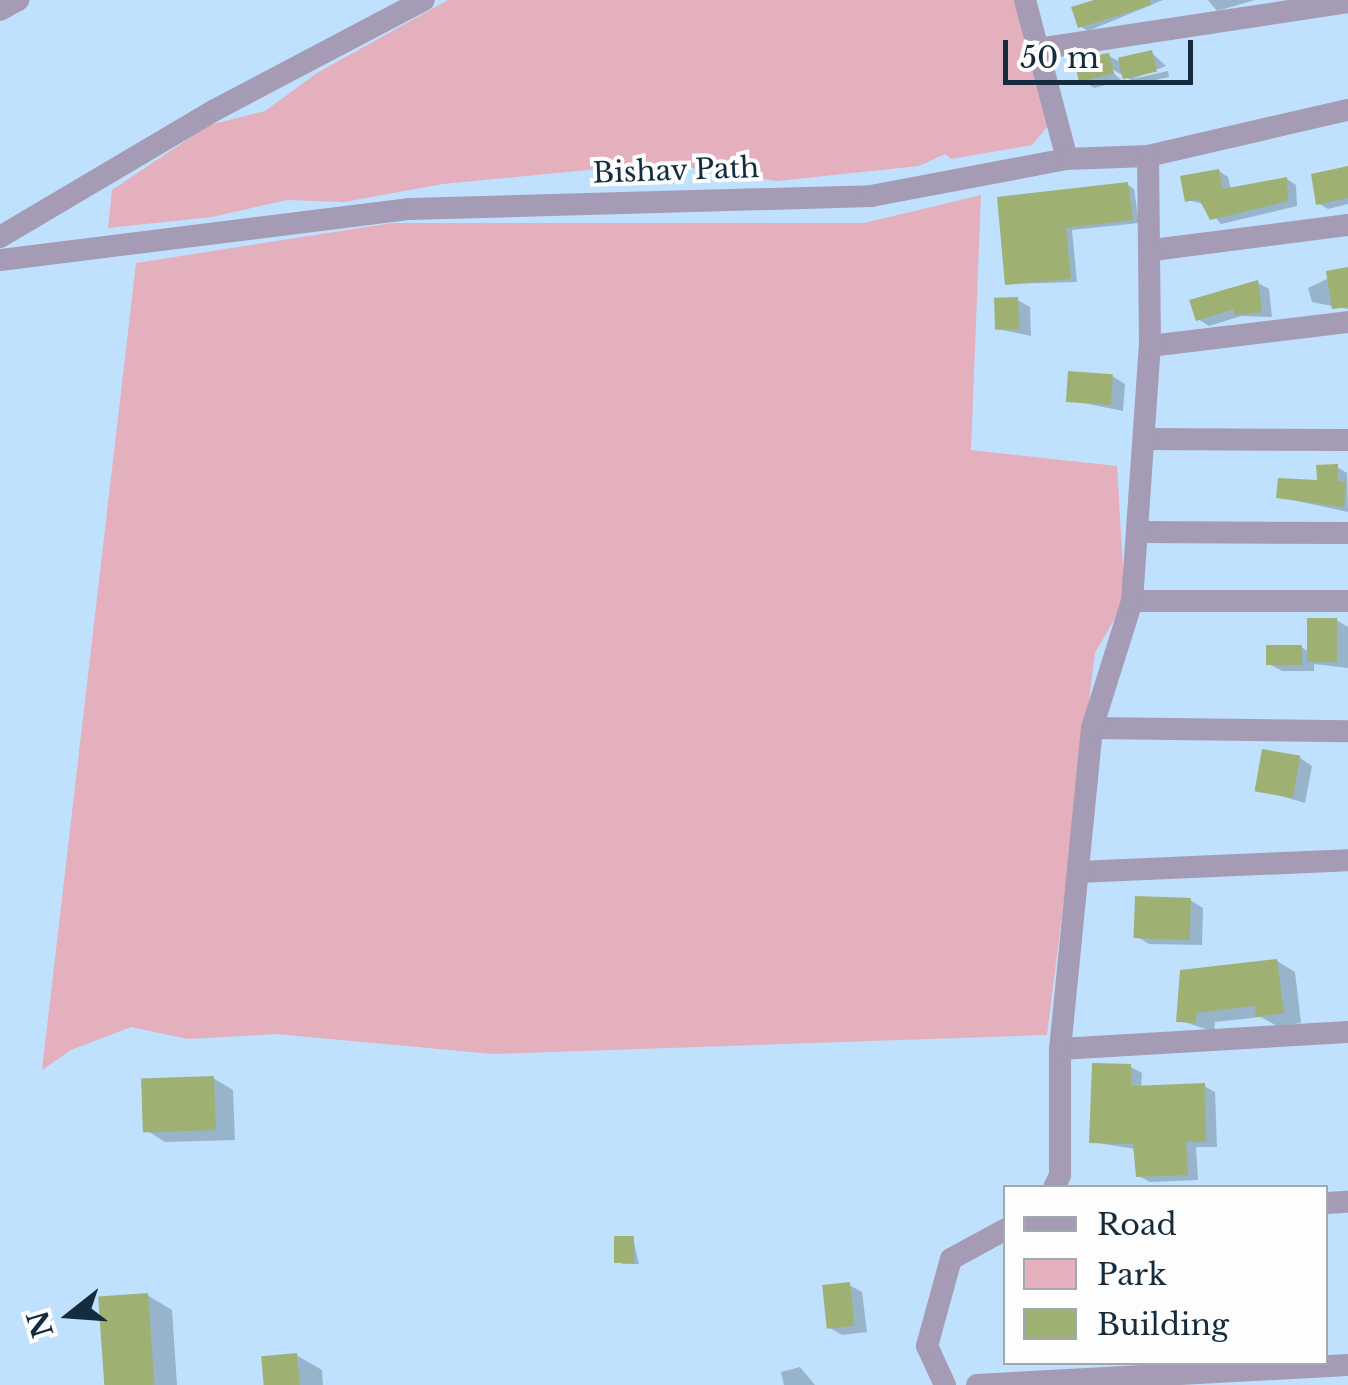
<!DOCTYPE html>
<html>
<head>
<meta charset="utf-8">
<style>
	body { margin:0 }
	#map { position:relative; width:1348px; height:1385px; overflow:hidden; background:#bfe1fd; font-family:"Libre Baskerville",serif }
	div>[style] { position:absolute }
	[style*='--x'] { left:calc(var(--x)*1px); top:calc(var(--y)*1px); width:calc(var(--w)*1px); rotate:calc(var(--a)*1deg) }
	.green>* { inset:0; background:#e5b0bd }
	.shadow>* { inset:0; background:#0003 }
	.building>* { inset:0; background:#9eb173; transform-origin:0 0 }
	.street>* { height:22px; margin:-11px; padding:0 11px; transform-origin:11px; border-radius:11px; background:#a59bb5 }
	span { translate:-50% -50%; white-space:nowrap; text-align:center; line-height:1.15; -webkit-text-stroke:8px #fdfdfd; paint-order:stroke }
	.street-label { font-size:28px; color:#142c3d }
	.legend { position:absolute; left:1003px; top:1185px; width:325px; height:180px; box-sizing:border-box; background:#fdfdfd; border:2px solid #a0a9b0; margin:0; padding:12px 18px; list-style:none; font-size:30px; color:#142c3d }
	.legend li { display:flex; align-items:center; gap:20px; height:50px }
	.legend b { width:50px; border:2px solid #a0a9b0 }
	.north { position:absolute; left:20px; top:1265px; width:100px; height:100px; -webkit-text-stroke:8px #fdfdfd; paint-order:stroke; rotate:253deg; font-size:28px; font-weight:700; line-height:40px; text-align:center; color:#142c3d }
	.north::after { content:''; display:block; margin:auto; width:35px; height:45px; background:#142c3d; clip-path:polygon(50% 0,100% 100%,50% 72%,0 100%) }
	.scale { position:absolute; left:1003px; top:40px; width:190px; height:45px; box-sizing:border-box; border:5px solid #142c3d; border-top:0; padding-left:12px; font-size:30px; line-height:35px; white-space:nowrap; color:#142c3d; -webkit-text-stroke:8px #fdfdfd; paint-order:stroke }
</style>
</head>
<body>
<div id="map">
	<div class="green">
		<div style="clip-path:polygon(448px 0,1018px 0,1052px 121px,1032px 145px,951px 159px,945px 154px,919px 166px,777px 181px,661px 163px,443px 184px,344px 202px,287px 200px,212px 217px,108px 228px,112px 190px,209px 125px,265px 111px,317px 73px)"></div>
		<div style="clip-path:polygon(981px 195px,971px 450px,1117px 466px,1125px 601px,1095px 653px,1047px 1035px,493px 1054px,276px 1034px,188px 1039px,131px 1027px,71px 1050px,42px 1070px,136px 263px,392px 223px,864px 223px)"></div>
	</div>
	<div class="shadow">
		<div style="clip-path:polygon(1101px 0,1163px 0,1088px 31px,1080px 26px)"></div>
		<div style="clip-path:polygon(1208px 0,1255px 0,1217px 11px)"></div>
		<div style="clip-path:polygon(1152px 53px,1166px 66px,1132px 79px,1168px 71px,1169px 77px,1138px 84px,1105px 65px,1122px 81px,1094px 88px,1082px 80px,1109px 56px,1122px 63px)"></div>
		<div style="clip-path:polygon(1348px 169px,1348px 204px,1328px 209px,1318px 203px)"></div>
		<div style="clip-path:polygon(1219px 171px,1228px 177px,1231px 190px,1287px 179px,1296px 185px,1297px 206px,1221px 224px,1204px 204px,1187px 200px)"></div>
		<div style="clip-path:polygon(1128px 185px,1134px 189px,1139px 223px,1072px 230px,1077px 282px,1007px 284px,1000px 200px)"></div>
		<div style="clip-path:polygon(1348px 269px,1348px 309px,1312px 302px,1308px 288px)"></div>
		<div style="clip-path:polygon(1258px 283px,1269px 289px,1272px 317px,1241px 316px,1209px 326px,1198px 319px)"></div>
		<div style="clip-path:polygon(1017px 300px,1030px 307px,1031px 336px,998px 329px)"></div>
		<div style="clip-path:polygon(1112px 376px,1125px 384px,1123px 411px,1069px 400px)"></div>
		<div style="clip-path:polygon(1337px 467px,1347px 473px,1348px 512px,1279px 497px,1320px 483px)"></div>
		<div style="clip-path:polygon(1336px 620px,1348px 627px,1348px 668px,1314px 664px,1314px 671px,1282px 671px,1269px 664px,1301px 647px,1309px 652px)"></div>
		<div style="clip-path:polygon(1300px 758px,1312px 766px,1305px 803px,1257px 789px)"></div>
		<div style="clip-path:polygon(1190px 900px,1203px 908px,1202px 945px,1149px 944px,1136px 936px)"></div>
		<div style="clip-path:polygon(1277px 961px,1295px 972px,1301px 1023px,1277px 1026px,1261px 1017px,1215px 1022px,1214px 1032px,1179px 1020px)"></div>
		<div style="clip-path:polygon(1131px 1067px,1142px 1073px,1141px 1088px,1204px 1086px,1215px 1092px,1217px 1147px,1196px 1147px,1198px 1180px,1150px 1182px,1139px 1176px,1136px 1149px,1091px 1142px)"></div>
		<div style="clip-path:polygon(213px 1078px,233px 1090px,235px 1140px,165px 1142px,146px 1130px)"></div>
		<div style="clip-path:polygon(633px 1238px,639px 1264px,623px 1264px,617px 1261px)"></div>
		<div style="clip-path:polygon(849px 1285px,862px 1292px,867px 1332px,842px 1335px,830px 1328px)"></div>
		<div style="clip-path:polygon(147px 1295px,172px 1310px,177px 1385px,107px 1385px)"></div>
		<div style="clip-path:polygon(296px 1355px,322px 1370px,323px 1385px,266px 1385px)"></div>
		<div style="clip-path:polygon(800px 1367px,815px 1385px,784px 1385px,781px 1372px)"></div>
	</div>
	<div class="building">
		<div style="clip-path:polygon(1094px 0,1150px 0,1151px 5px,1078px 28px,1071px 7px)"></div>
		<div style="left:1152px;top:50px;width:22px;height:35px;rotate:77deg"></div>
		<div style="clip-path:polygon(1109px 53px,1114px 73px,1079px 82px,1074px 59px)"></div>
		<div style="clip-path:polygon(1348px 166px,1348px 198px,1316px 205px,1311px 174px)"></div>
		<div style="clip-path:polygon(1219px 169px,1223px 189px,1287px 177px,1288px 201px,1210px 220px,1199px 199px,1185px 202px,1180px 176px)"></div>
		<div style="clip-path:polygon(1128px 182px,1133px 220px,1066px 228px,1071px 279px,1005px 285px,997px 197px)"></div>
		<div style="clip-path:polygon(1348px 267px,1348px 307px,1332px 309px,1326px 271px)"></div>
		<div style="clip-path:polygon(1258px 280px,1262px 312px,1234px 315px,1234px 309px,1196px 321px,1189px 300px)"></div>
		<div style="left:1018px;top:297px;width:32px;height:24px;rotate:88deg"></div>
		<div style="left:1068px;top:371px;width:45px;height:31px;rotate:4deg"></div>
		<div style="clip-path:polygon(1338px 464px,1338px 481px,1346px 482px,1344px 507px,1276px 498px,1278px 478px,1317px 480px,1316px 465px)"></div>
		<div style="left:1307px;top:618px;width:30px;height:44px"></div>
		<div style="left:1266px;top:645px;width:36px;height:20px"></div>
		<div style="left:1262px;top:749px;width:39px;height:43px;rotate:10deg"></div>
		<div style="left:1135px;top:896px;width:56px;height:42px;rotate:2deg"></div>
		<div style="clip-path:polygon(1277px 959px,1284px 1013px,1256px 1017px,1255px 1006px,1197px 1013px,1196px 1023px,1176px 1022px,1180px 970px)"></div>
		<div style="clip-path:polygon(1092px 1063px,1131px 1064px,1131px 1086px,1205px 1083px,1206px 1142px,1186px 1142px,1188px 1175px,1136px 1177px,1133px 1144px,1089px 1143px)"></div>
		<div style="left:214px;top:1076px;width:54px;height:73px;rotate:88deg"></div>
		<div style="left:614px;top:1236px;width:20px;height:27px"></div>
		<div style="left:850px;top:1282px;width:44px;height:28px;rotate:84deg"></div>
		<div style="left:148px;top:1293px;width:92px;height:50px;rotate:86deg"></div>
		<div style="left:297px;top:1353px;width:32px;height:36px;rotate:85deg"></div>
	</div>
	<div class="street">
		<div style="--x:1025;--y:0;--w:164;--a:75.2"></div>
		<div style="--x:0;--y:10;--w:21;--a:-29"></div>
		<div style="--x:1038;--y:49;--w:314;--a:-8.6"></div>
		<div style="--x:0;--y:237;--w:250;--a:-30.6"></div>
		<div style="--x:215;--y:110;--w:236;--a:-27.8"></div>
		<div style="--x:1153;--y:250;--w:197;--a:-7.3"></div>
		<div style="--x:0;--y:260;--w:413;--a:-7.1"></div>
		<div style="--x:410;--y:209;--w:461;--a:-1.6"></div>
		<div style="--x:871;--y:196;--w:199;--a:-10.7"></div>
		<div style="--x:1067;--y:159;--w:81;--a:-2.1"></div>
		<div style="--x:1148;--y:156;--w:205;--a:-13"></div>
		<div style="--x:1150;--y:346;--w:199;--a:-6.9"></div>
		<div style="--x:1146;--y:439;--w:202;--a:0.3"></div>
		<div style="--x:1137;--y:532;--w:211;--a:0.3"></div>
		<div style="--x:1132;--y:601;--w:216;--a:0"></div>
		<div style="--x:1092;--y:728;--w:256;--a:0.7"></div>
		<div style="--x:1078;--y:872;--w:270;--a:-2.5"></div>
		<div style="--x:1060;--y:1049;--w:289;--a:-3.4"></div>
		<div style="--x:1054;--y:1188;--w:14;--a:-65"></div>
		<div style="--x:1060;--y:1175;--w:126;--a:-90"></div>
		<div style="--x:1060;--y:1049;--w:323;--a:-84.3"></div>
		<div style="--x:1092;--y:728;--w:133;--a:-72.5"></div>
		<div style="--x:1132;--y:601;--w:256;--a:-86"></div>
		<div style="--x:1150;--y:346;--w:190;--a:-90.6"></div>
		<div style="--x:1326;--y:1203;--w:22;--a:-3"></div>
		<div style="--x:945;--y:1385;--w:43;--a:-114.8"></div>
		<div style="--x:927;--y:1346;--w:90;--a:-74.6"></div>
		<div style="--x:951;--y:1259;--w:63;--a:-28.6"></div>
		<div style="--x:977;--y:1385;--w:372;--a:-3.1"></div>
	</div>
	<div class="street-label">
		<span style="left:676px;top:171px;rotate:-2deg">Bishav Path</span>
	</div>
	<ul class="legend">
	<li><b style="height:12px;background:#a59bb5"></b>Road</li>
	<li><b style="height:28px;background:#e5b0bd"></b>Park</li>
	<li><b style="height:28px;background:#9eb173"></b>Building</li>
	</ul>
	<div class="north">N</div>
	<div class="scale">50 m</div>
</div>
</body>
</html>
